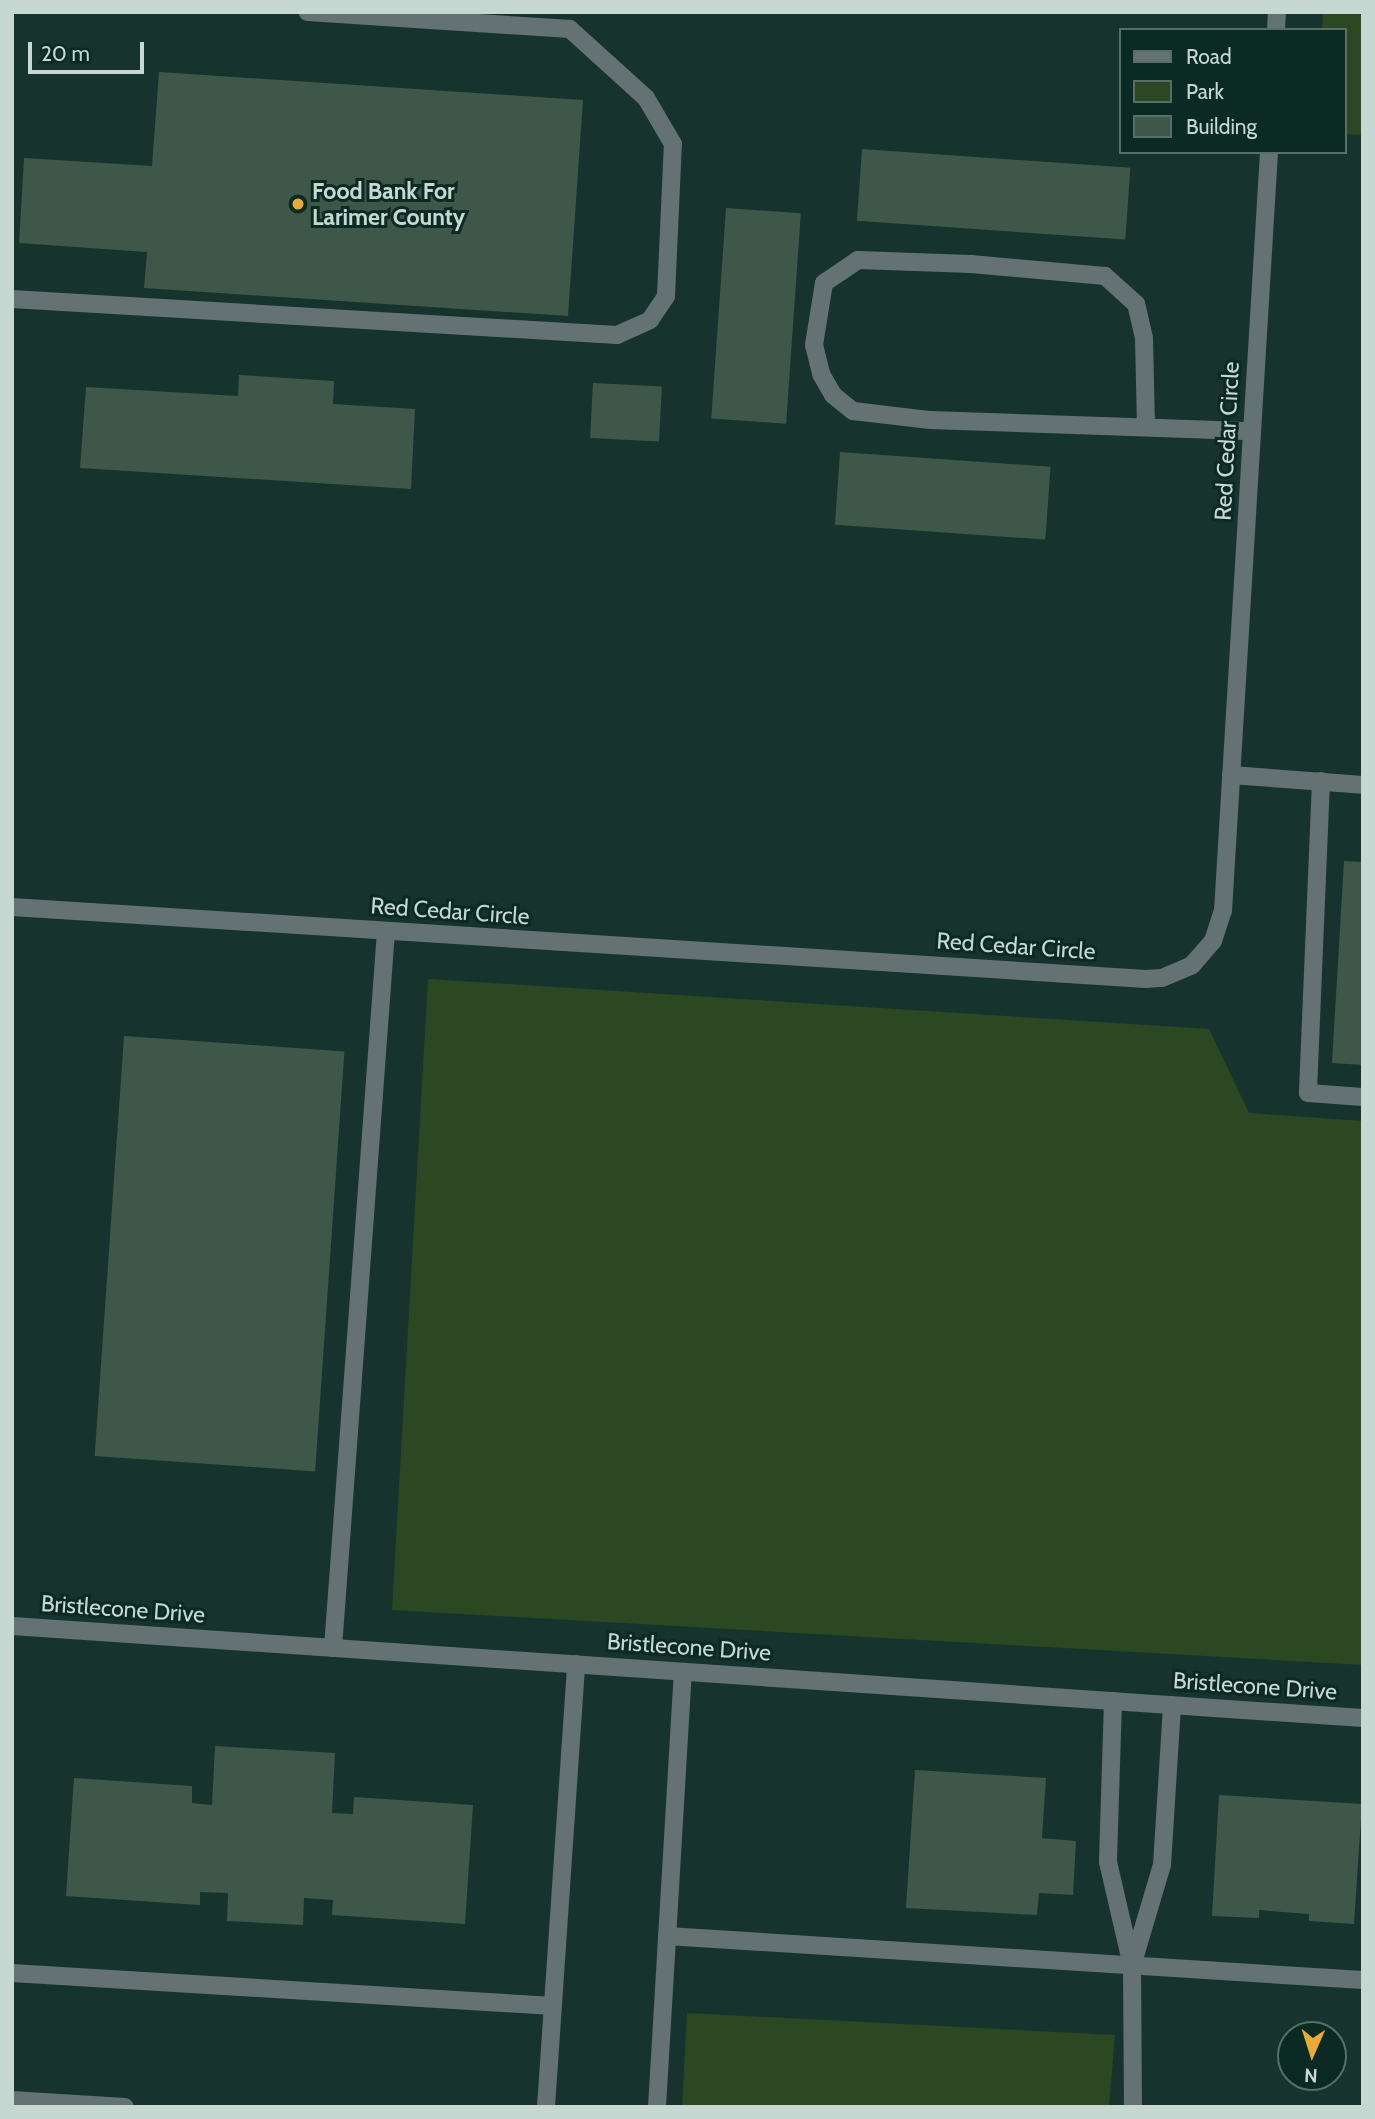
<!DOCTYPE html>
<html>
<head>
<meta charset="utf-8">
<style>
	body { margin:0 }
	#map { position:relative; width:1375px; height:2119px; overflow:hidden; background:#16342d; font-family:Cabin,sans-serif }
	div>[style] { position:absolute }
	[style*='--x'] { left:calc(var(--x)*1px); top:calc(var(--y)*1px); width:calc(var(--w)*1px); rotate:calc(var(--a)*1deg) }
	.green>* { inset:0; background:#2c4823 }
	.building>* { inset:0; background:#3e5748; transform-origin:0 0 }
	.minor>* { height:18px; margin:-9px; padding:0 9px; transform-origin:9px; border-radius:9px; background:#647273 }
	.dots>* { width:19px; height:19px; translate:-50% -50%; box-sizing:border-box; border:4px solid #0b2a23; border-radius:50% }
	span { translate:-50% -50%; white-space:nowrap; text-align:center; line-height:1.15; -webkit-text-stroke:6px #0b2a23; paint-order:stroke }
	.poi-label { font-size:23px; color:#c7d8d3; font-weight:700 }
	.left { translate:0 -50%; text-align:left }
	.street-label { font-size:23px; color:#c7d8d3 }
	.frame { position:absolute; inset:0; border:14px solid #c7d8d3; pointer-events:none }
	.legend { position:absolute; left:1119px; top:28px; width:228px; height:126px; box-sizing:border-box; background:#0b2a23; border:2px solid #567069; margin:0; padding:9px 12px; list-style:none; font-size:21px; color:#c7d8d3 }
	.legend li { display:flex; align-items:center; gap:14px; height:35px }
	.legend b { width:35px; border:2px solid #567069 }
	.north { position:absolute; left:1277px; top:2021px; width:70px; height:70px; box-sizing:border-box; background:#0b2a23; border:2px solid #567069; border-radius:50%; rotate:183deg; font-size:19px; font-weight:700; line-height:28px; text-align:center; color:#c7d8d3 }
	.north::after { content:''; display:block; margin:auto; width:24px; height:32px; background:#e8ab37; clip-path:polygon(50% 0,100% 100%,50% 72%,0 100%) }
	.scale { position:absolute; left:28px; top:42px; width:116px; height:32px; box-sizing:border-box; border:4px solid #c7d8d3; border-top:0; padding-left:9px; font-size:21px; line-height:24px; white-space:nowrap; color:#c7d8d3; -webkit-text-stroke:5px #0b2a23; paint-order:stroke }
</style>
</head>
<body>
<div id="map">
	<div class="green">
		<div style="clip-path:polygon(1323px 12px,1363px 12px,1363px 135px,1345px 134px,1345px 30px,1322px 30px)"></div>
		<div style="clip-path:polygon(428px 979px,1209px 1029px,1249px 1113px,1363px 1121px,1363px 1665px,392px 1610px)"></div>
		<div style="clip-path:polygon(687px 2013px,1115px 2035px,1109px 2107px,682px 2107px)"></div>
	</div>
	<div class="building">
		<div style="clip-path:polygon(159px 72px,583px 100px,568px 316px,144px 288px,147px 252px,19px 243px,24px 158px,152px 166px)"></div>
		<div style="left:862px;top:149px;width:269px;height:72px;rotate:4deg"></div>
		<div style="left:726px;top:208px;width:75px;height:211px;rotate:4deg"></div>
		<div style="clip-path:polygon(239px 375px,334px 381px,333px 404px,415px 409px,411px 489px,80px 468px,86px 387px,238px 396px)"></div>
		<div style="left:593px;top:383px;width:69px;height:55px;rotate:3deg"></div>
		<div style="left:840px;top:452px;width:211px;height:73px;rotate:4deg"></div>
		<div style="clip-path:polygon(1344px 861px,1363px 862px,1363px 1065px,1332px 1063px)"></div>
		<div style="left:124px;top:1036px;width:221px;height:421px;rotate:4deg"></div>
		<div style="clip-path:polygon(215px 1746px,335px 1753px,332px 1813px,353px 1814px,354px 1797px,473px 1805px,465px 1924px,332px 1915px,333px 1900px,304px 1898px,303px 1925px,227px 1921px,228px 1893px,200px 1892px,200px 1905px,66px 1896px,74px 1778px,192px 1786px,192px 1803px,212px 1805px)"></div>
		<div style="clip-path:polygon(915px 1770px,1046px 1778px,1042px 1838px,1076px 1841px,1073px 1895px,1039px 1893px,1037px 1915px,906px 1908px)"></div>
		<div style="clip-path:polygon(1219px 1795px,1362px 1804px,1354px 1924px,1309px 1921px,1309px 1914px,1259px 1910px,1259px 1918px,1212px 1916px)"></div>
	</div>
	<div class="minor">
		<div style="--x:1276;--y:30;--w:18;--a:-87"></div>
		<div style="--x:12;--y:299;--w:606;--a:3.41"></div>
		<div style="--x:617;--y:335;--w:36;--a:-24"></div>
		<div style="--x:650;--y:320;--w:29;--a:-56"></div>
		<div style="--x:666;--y:296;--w:152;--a:-87.4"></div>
		<div style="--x:673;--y:144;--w:53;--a:-120.4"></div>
		<div style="--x:646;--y:98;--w:103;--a:-137.8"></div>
		<div style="--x:570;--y:29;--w:263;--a:-176.3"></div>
		<div style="--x:1146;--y:426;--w:88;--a:-91.3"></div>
		<div style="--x:1144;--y:338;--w:35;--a:-103"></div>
		<div style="--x:1136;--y:304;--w:42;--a:-137.9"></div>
		<div style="--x:1105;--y:276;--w:135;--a:-174.9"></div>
		<div style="--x:971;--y:264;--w:113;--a:-178"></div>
		<div style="--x:858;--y:260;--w:41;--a:145.9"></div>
		<div style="--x:824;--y:283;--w:63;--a:99.2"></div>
		<div style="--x:814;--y:345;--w:30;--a:76"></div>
		<div style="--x:821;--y:374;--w:24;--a:60"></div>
		<div style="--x:833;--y:395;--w:26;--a:39"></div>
		<div style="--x:853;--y:411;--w:78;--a:6.7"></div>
		<div style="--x:930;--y:420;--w:322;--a:2"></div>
		<div style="--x:1231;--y:775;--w:132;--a:4.3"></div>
		<div style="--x:1321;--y:781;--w:312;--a:92.4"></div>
		<div style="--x:1308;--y:1093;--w:55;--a:4.2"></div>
		<div style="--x:12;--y:907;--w:1136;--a:3.63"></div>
		<div style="--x:1146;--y:979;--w:16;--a:-4"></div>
		<div style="--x:1162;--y:978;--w:33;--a:-23"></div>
		<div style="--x:1192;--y:965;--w:32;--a:-49"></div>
		<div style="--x:1213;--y:941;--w:32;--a:-72"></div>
		<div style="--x:1223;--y:911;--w:760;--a:-86.53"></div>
		<div style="--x:12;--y:1626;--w:1354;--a:3.9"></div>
		<div style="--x:333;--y:1648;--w:719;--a:-85.77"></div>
		<div style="--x:1113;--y:1701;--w:161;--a:91.8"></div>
		<div style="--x:1108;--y:1862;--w:107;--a:77"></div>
		<div style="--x:1132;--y:1966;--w:105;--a:-73.5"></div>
		<div style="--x:1162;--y:1865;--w:160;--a:-86.4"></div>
		<div style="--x:667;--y:1936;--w:697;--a:3.62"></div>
		<div style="--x:1132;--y:1966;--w:141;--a:89.6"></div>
		<div style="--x:12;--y:1973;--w:542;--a:3.49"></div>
		<div style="--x:12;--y:2100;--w:113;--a:3.5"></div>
		<div style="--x:546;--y:2107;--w:444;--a:-86.1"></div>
		<div style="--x:657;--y:2107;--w:436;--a:-86.6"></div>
	</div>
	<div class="dots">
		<div style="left:298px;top:204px;background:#e8ab37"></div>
	</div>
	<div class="poi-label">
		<span class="left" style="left:312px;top:204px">Food Bank For<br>Larimer County</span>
	</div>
	<div class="street-label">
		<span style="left:1227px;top:441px;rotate:-87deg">Red Cedar Circle</span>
		<span style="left:450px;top:911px;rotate:4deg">Red Cedar Circle</span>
		<span style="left:1016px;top:946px;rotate:4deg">Red Cedar Circle</span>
		<span style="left:123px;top:1609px;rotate:4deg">Bristlecone Drive</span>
		<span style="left:689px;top:1647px;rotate:4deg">Bristlecone Drive</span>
		<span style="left:1255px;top:1686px;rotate:4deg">Bristlecone Drive</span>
	</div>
	<div class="frame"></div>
	<ul class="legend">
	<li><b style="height:9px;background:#647273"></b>Road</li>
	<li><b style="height:19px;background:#2c4823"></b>Park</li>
	<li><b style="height:19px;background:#3e5748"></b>Building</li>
	</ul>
	<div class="north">N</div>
	<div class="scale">20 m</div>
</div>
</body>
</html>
